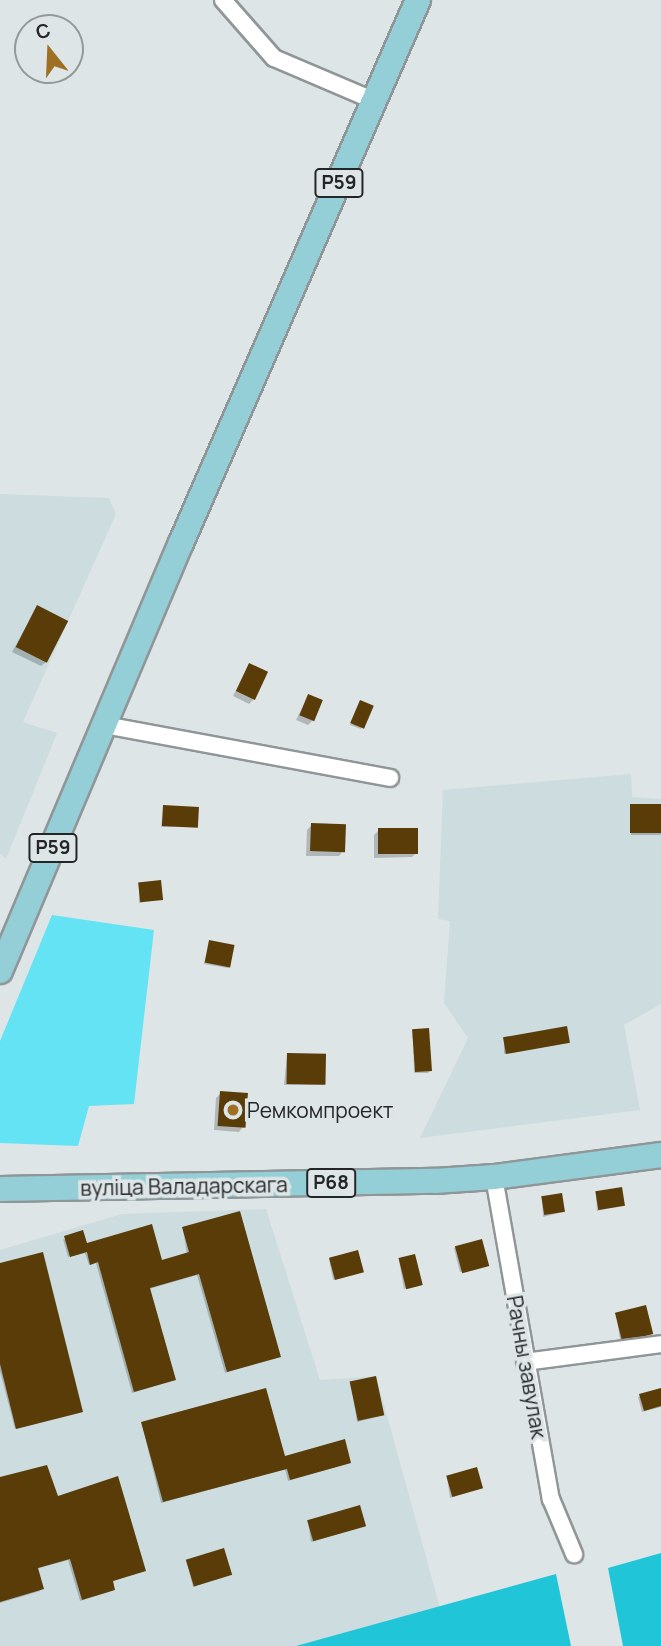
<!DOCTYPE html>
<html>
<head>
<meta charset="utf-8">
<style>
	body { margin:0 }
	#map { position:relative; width:661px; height:1646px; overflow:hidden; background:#dee5e6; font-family:Manrope,sans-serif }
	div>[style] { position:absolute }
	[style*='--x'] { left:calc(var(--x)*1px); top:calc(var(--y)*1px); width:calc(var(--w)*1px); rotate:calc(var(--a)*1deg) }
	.built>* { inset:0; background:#ccdcdf }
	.green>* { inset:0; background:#64e3f4 }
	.forest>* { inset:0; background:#20c5d8 }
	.shadow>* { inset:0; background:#0003; transform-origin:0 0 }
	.building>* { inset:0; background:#593c08; transform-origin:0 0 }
	.roads { filter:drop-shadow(2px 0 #909697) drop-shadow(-2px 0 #909697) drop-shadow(0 2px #909697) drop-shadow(0 -2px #909697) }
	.minor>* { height:16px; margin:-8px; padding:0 8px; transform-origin:8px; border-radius:8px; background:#fff }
	.primary>* { height:24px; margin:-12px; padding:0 12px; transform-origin:12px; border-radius:12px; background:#94cfd7 }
	.dots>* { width:19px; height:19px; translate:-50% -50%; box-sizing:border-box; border:4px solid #dee5e6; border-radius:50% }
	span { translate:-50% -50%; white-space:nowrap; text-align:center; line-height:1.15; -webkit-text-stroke:7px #dee5e6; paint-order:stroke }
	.shield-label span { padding:2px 5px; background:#dee5e6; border:2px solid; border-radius:5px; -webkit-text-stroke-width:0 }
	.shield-label { font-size:19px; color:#232526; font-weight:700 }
	.poi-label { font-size:21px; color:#232526 }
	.left { translate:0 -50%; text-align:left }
	.street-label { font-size:21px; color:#232526 }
	.north { position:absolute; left:14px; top:14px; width:70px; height:70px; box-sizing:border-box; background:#dee5e6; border:2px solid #939899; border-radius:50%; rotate:342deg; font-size:19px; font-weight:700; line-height:28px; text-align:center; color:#232526 }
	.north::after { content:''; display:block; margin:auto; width:24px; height:32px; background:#9f7023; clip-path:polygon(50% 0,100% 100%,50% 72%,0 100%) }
</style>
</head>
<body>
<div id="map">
	<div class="built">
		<div style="clip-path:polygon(0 494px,109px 498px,116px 514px,23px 722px,57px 733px,6px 859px,0 854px)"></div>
		<div style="clip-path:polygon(631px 774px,632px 797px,661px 799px,661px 1004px,624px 1025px,640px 1110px,420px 1138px,468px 1038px,444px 1003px,450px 921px,438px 919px,443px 790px)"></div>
		<div style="clip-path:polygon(266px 1209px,320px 1380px,376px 1376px,444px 1622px,332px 1646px,0 1646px,0 1250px,122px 1214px)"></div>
	</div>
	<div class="green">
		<div style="clip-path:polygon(52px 915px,154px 930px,134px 1104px,89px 1106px,78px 1146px,0 1143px,0 1041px)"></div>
	</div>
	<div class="forest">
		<div style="clip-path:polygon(661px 1553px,661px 1646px,623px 1646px,608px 1568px)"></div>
		<div style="clip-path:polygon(556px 1574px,571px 1646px,296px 1646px)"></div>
	</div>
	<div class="shadow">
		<div style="clip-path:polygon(37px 607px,46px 662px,41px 666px,12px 652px)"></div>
		<div style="clip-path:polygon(249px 665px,254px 699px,249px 704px,233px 696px)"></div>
		<div style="clip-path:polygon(308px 696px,313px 720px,308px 725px,296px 720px)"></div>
		<div style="clip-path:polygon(359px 704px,371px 707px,361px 729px,350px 725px)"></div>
		<div style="left:631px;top:806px;width:30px;height:29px"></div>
		<div style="clip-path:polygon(164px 807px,196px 827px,161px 827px)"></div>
		<div style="clip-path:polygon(312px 825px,343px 851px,339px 856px,306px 856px,307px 830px)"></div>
		<div style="clip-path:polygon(379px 830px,417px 852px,412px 857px,374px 858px,374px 835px)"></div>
		<div style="clip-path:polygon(139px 883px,161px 899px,139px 903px)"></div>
		<div style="clip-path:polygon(210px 942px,230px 967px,228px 968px,204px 964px)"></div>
		<div style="clip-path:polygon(413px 1031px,430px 1071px,428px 1073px,414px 1073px)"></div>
		<div style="clip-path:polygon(504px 1038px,568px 1043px,504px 1054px)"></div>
		<div style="clip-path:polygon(287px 1055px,324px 1085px,284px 1085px)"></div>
		<div style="clip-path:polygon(221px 1093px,243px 1127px,239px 1132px,214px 1130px,216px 1098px)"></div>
		<div style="clip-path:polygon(596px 1193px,623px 1205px,597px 1211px)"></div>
		<div style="clip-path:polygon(542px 1198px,563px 1212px,543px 1217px)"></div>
		<div style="clip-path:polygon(183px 1229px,279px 1356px,225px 1373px,197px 1275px,149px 1289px,174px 1380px,132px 1393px,96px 1263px,89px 1265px,85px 1253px,68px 1257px,63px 1239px,161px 1262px,187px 1254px)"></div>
		<div style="left:481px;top:1241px;width:25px;height:28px;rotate:76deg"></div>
		<div style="clip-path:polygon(329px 1259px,362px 1271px,333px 1280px)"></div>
		<div style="clip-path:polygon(399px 1260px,421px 1285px,419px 1286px,404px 1289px)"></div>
		<div style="clip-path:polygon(0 1265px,81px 1411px,79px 1413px,15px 1429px,0 1371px)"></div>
		<div style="clip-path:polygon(616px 1313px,651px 1334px,620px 1340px)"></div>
		<div style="clip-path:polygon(351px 1384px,382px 1414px,380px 1416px,357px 1422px)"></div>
		<div style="clip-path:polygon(661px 1388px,661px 1407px,642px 1412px,638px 1397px)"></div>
		<div style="clip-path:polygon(142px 1424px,284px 1458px,349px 1463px,288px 1481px,285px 1469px,161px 1503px)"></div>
		<div style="clip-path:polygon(447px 1478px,481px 1488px,450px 1498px)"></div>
		<div style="clip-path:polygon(0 1479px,57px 1498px,144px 1570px,111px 1582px,111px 1591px,80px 1601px,68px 1560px,36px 1569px,40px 1591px,0 1603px)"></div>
		<div style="clip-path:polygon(308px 1522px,364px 1526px,311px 1542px)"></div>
		<div style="clip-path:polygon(187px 1561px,230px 1575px,193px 1587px)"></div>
	</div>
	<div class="building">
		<div style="left:37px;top:605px;width:35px;height:47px;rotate:27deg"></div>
		<div style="left:249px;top:663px;width:21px;height:31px;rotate:25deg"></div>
		<div style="left:308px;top:694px;width:16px;height:23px;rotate:22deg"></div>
		<div style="left:360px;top:700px;width:15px;height:25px;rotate:23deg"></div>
		<div style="left:661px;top:804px;width:29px;height:31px;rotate:90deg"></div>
		<div style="left:163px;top:805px;width:36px;height:21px;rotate:3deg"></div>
		<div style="left:311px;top:823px;width:35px;height:28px;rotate:2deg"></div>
		<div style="left:378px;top:828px;width:40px;height:26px"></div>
		<div style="left:161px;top:880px;width:20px;height:23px;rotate:84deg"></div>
		<div style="left:209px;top:940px;width:26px;height:23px;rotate:11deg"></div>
		<div style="left:567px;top:1026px;width:17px;height:65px;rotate:80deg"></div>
		<div style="left:429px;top:1028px;width:43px;height:17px;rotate:86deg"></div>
		<div style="left:287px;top:1053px;width:39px;height:31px;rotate:1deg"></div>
		<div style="left:220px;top:1091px;width:28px;height:35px;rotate:4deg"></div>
		<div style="left:622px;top:1187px;width:19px;height:27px;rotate:81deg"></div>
		<div style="left:562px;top:1193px;width:19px;height:21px;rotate:81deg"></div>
		<div style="clip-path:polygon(240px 1211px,281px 1357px,227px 1372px,199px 1274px,150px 1288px,176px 1380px,134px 1392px,98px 1262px,90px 1265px,87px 1252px,70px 1257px,64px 1236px,83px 1230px,87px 1243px,152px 1224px,162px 1260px,189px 1252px,182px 1227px)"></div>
		<div style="left:482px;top:1239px;width:28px;height:28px;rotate:75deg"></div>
		<div style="left:358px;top:1250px;width:23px;height:30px;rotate:75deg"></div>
		<div style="clip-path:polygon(43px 1252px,83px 1412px,16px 1429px,0 1364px,0 1263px)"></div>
		<div style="left:415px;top:1254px;width:32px;height:17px;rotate:76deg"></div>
		<div style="left:646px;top:1305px;width:30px;height:32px;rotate:76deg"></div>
		<div style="left:376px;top:1376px;width:40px;height:27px;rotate:78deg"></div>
		<div style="clip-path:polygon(266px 1388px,285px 1456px,345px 1439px,351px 1463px,290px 1480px,287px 1469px,163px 1502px,141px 1422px)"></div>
		<div style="clip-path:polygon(661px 1388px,661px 1406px,644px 1411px,639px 1394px)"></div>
		<div style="clip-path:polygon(47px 1465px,58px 1496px,118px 1476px,146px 1571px,113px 1581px,115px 1590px,82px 1600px,70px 1559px,38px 1568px,44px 1589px,0 1602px,0 1477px)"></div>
		<div style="left:477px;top:1467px;width:22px;height:32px;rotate:74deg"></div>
		<div style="left:360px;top:1505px;width:22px;height:55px;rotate:74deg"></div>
		<div style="left:224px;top:1548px;width:28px;height:40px;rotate:73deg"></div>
	</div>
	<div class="roads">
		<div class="minor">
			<div style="--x:223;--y:0;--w:77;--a:48.7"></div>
			<div style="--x:274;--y:58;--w:110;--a:23.1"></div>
			<div style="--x:105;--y:725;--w:290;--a:10.5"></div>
			<div style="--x:494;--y:1177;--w:327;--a:80"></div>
			<div style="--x:551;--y:1499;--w:60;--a:67.3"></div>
			<div style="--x:525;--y:1362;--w:137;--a:-7.5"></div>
		</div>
		<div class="primary">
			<div style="--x:0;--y:971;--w:465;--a:-67.1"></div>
			<div style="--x:181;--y:543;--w:592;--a:-66.42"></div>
			<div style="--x:0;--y:1189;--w:435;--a:-1.1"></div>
			<div style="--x:435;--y:1181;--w:59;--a:-3.9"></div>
			<div style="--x:494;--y:1177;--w:168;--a:-7.5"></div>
		</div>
	</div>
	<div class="dots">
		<div style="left:233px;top:1110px;background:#9f7023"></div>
	</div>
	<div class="shield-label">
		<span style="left:339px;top:183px">Р59</span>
		<span style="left:53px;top:848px">Р59</span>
		<span style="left:331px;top:1183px">Р68</span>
	</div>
	<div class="poi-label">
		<span class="left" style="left:247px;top:1110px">Ремкомпроект</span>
	</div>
	<div class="street-label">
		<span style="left:184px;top:1186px;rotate:-1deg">вуліца Валадарскага</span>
		<span style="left:527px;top:1367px;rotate:80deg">Рачны завулак</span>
	</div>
	<div class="north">С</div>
</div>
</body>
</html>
